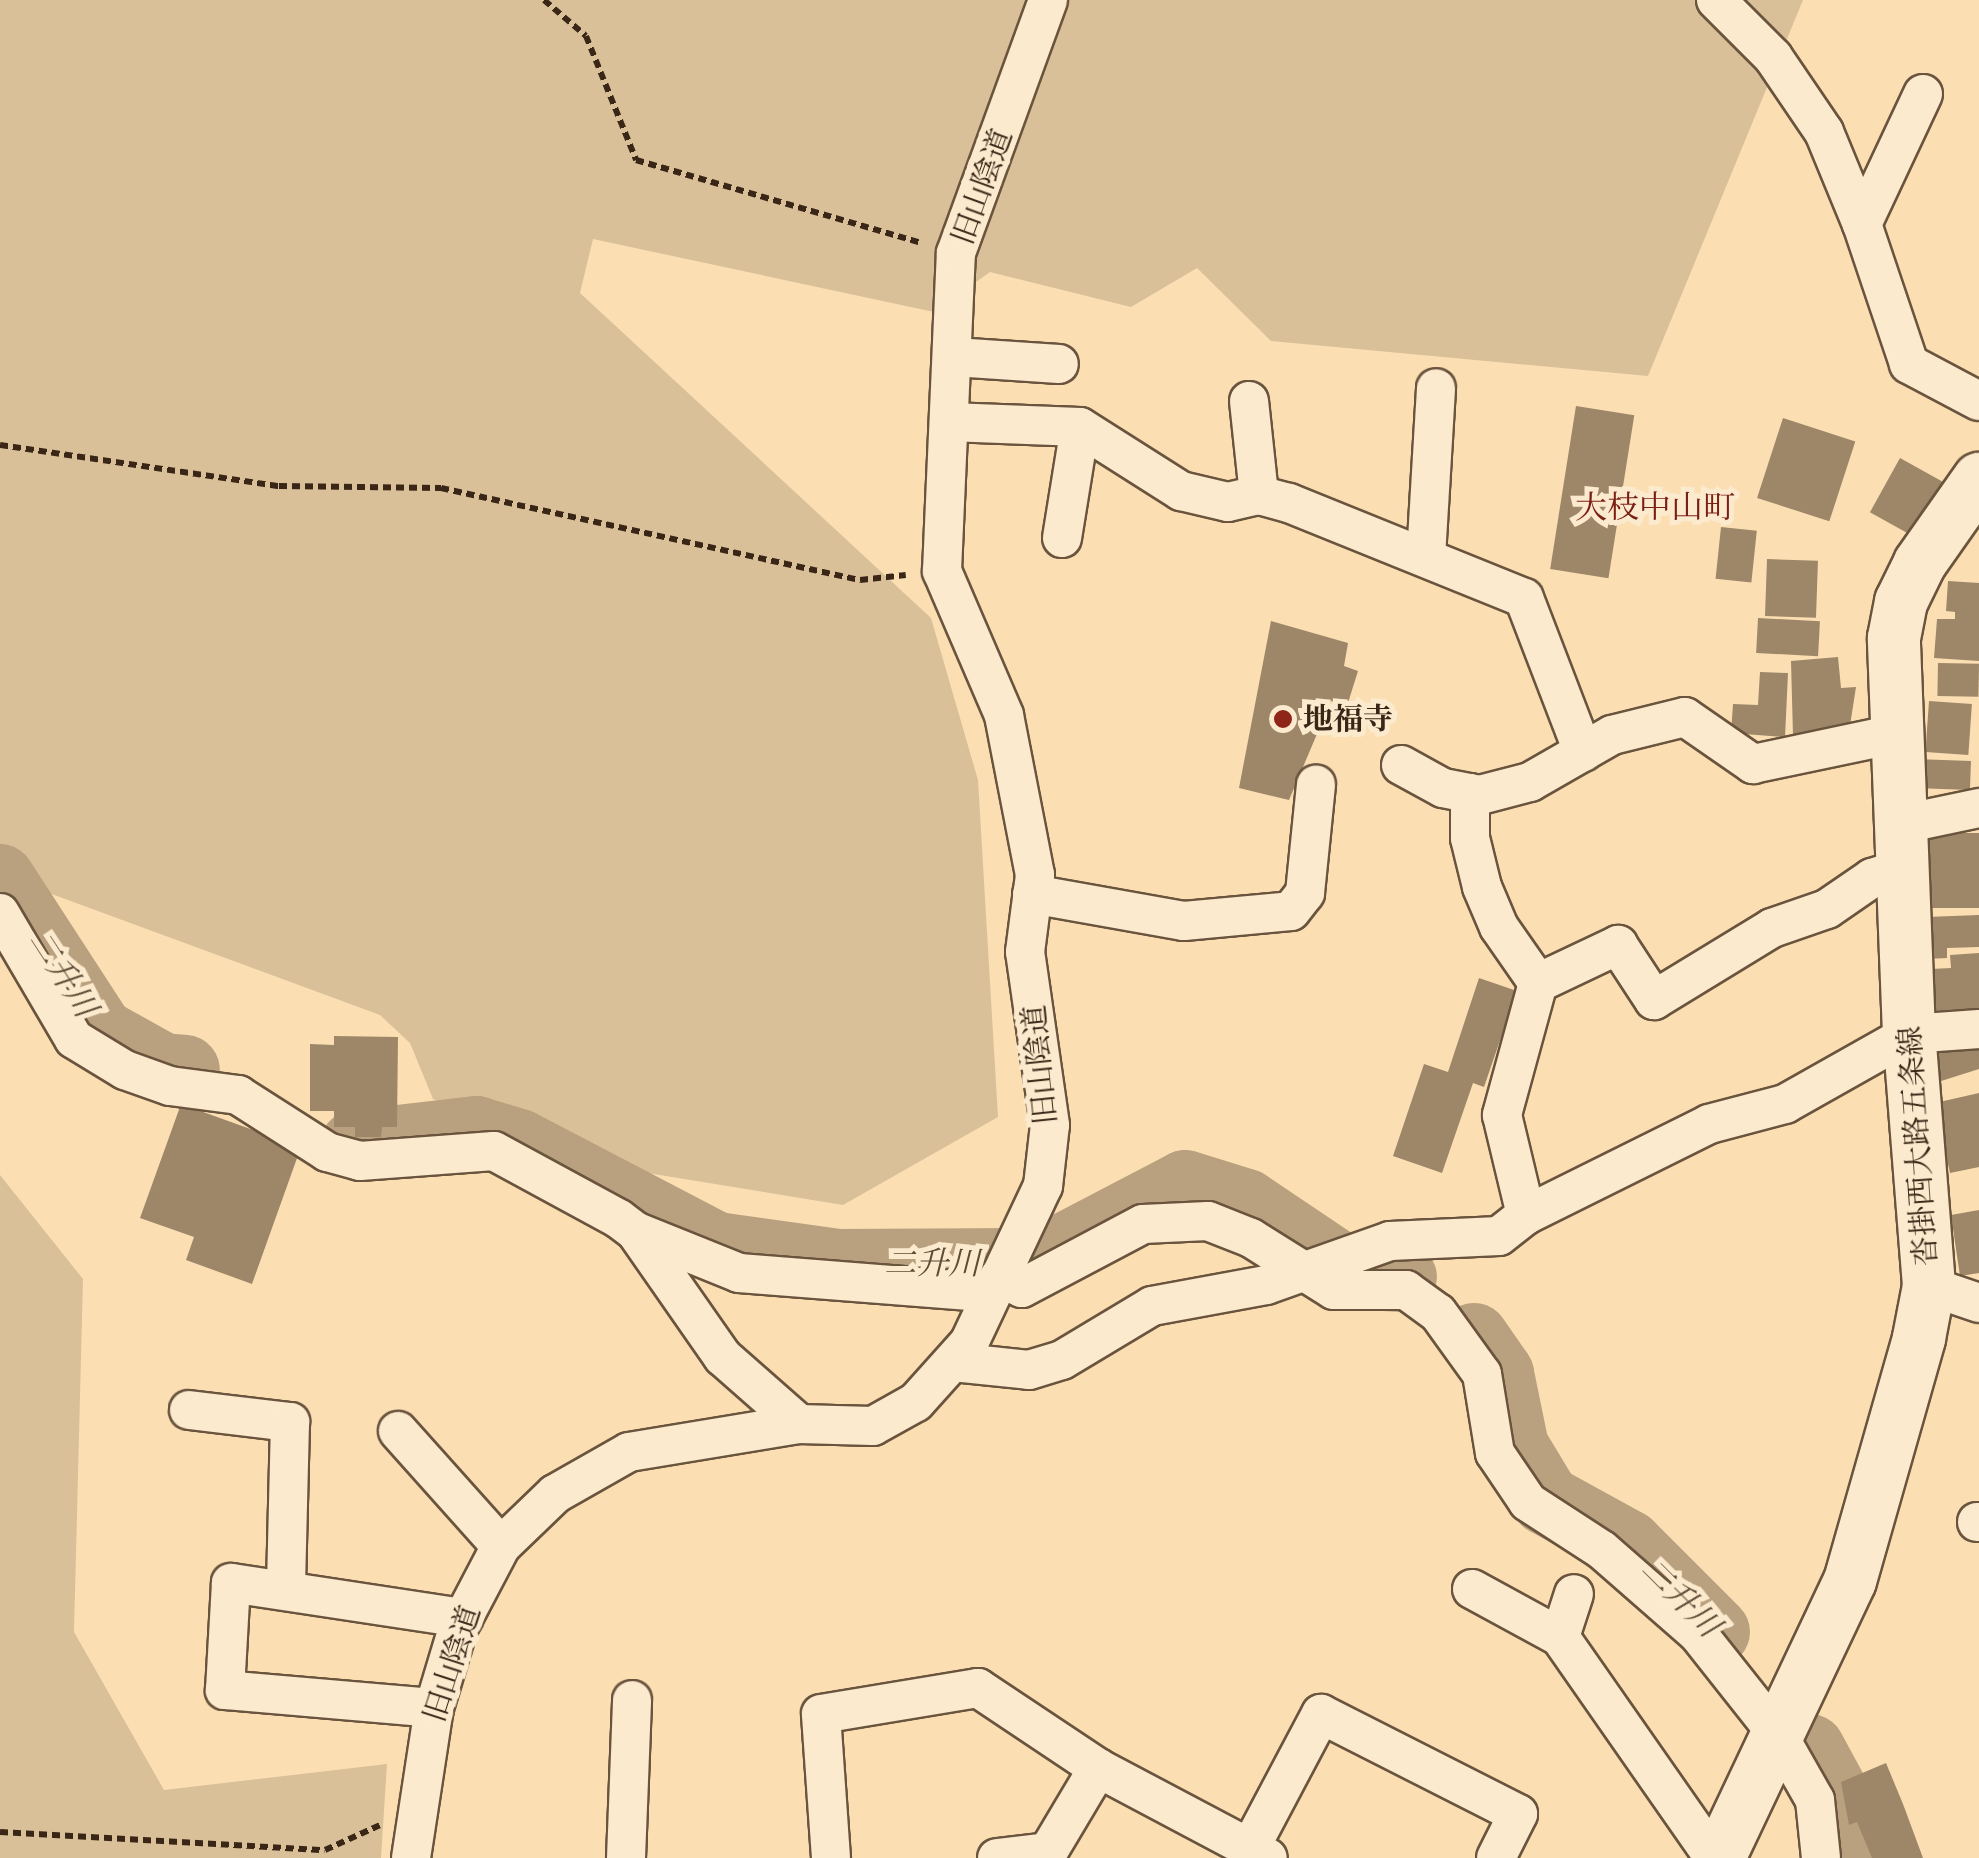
<!DOCTYPE html>
<html>
<head>
<meta charset="utf-8">
<style>
	body { margin:0 }
	#map { position:relative; width:1979px; height:1858px; overflow:hidden; background:#fbdfb3; font-family:"IM FELL Great Primer","Noto Serif JP",serif }
	div>[style] { position:absolute }
	[style*='--x'] { left:calc(var(--x)*1px); top:calc(var(--y)*1px); width:calc(var(--w)*1px); rotate:calc(var(--a)*1deg) }
	.green>* { inset:0; background:#dac098 }
	.river>* { height:70px; margin:-35px; padding:0 35px; transform-origin:35px; border-radius:35px; background:#b9a07e }
	.building>* { inset:0; background:#9e8668; transform-origin:0 0 }
	.path>* { height:6px; margin-top:-3px; transform-origin:0; background:repeating-linear-gradient(90deg,#392617 0 8px,transparent 0 13px) }
	.roads { filter:drop-shadow(2px 0 #6a543e) drop-shadow(-2px 0 #6a543e) drop-shadow(0 2px #6a543e) drop-shadow(0 -2px #6a543e) }
	.minor>* { height:38px; margin:-19px; padding:0 19px; transform-origin:19px; border-radius:19px; background:#fceace }
	.secondary>* { height:52px; margin:-26px; padding:0 26px; transform-origin:26px; border-radius:26px; background:#fceace }
	.dots>* { width:28px; height:28px; translate:-50% -50%; box-sizing:border-box; border:5px solid #fceace; border-radius:50% }
	span { translate:-50% -50%; white-space:nowrap; text-align:center; line-height:1.15; -webkit-text-stroke:10px #fceace; paint-order:stroke }
	.street-label { font-size:30px; color:#392617 }
	.poi-label { font-size:30px; color:#392617; font-weight:700 }
	.left { translate:0 -50%; text-align:left }
	.neighbourhood-label { font-size:32px; color:#7a1f14 }
	.water-label { font-size:32px; color:#5f4b36; font-style:italic }
</style>
</head>
<body>
<div id="map">
	<div class="green">
		<div style="clip-path:polygon(0 0,1803px 0,1648px 376px,1271px 341px,1197px 268px,1131px 307px,990px 272px,934px 312px,593px 239px,580px 293px,931px 618px,978px 780px,998px 1117px,843px 1205px,629px 1170px,433px 1099px,410px 1043px,380px 1015px,0 875px)"></div>
		<div style="clip-path:polygon(0 1175px,83px 1279px,74px 1632px,164px 1790px,387px 1764px,381px 1858px,0 1858px)"></div>
	</div>
	<div class="river">
		<div style="--x:0;--y:879;--w:184;--a:57"></div>
		<div style="--x:100;--y:1033;--w:72;--a:29.1"></div>
		<div style="--x:163;--y:1068;--w:22;--a:5"></div>
		<div style="--x:355;--y:1145;--w:122;--a:-6.6"></div>
		<div style="--x:476;--y:1131;--w:45;--a:16.8"></div>
		<div style="--x:519;--y:1144;--w:222;--a:27.6"></div>
		<div style="--x:716;--y:1247;--w:123;--a:7.9"></div>
		<div style="--x:838;--y:1264;--w:198;--a:-0.3"></div>
		<div style="--x:1036;--y:1263;--w:168;--a:-27.6"></div>
		<div style="--x:1185;--y:1185;--w:64;--a:17.3"></div>
		<div style="--x:1246;--y:1204;--w:125;--a:33.9"></div>
		<div style="--x:1350;--y:1274;--w:52;--a:3.3"></div>
		<div style="--x:1474;--y:1338;--w:44;--a:55.2"></div>
		<div style="--x:1499;--y:1374;--w:75;--a:78.4"></div>
		<div style="--x:1514;--y:1447;--w:62;--a:58.9"></div>
		<div style="--x:1546;--y:1500;--w:94;--a:28.8"></div>
		<div style="--x:1628;--y:1545;--w:123;--a:45"></div>
		<div style="--x:1810;--y:1749;--w:52;--a:61.5"></div>
		<div style="--x:1835;--y:1795;--w:63;--a:84.6"></div>
	</div>
	<div class="building">
		<div style="left:1576px;top:406px;width:59px;height:165px;rotate:9deg"></div>
		<div style="left:1783px;top:418px;width:76px;height:84px;rotate:18deg"></div>
		<div style="left:1900px;top:458px;width:54px;height:62px;rotate:29deg"></div>
		<div style="left:1721px;top:527px;width:36px;height:52px;rotate:6deg"></div>
		<div style="left:1767px;top:559px;width:51px;height:57px;rotate:2deg"></div>
		<div style="clip-path:polygon(1948px 581px,1979px 583px,1979px 661px,1934px 658px,1937px 619px,1955px 619px,1955px 612px,1946px 611px)"></div>
		<div style="left:1758px;top:618px;width:62px;height:35px;rotate:3deg"></div>
		<div style="clip-path:polygon(1271px 621px,1348px 643px,1344px 666px,1358px 671px,1347px 706px,1331px 701px,1289px 800px,1239px 788px)"></div>
		<div style="clip-path:polygon(1838px 657px,1841px 688px,1856px 687px,1849px 732px,1793px 736px,1791px 661px)"></div>
		<div style="left:1938px;top:663px;width:41px;height:33px;rotate:1deg"></div>
		<div style="clip-path:polygon(1760px 672px,1788px 673px,1785px 737px,1731px 733px,1733px 704px,1758px 705px)"></div>
		<div style="left:1929px;top:701px;width:43px;height:51px;rotate:4deg"></div>
		<div style="left:1915px;top:759px;width:56px;height:29px;rotate:2deg"></div>
		<div style="left:1979px;top:833px;width:75px;height:57px;rotate:90deg"></div>
		<div style="clip-path:polygon(1979px 915px,1979px 947px,1947px 948px,1947px 958px,1927px 959px,1926px 917px)"></div>
		<div style="clip-path:polygon(1979px 953px,1979px 1008px,1933px 1011px,1931px 969px,1951px 968px,1950px 955px)"></div>
		<div style="clip-path:polygon(1479px 978px,1517px 991px,1484px 1087px,1473px 1083px,1442px 1173px,1393px 1156px,1424px 1064px,1448px 1072px)"></div>
		<div style="clip-path:polygon(334px 1036px,398px 1037px,397px 1127px,382px 1127px,381px 1137px,355px 1137px,355px 1127px,334px 1127px,334px 1111px,310px 1111px,310px 1044px,334px 1045px)"></div>
		<div style="clip-path:polygon(1979px 1041px,1979px 1069px,1938px 1082px,1929px 1049px)"></div>
		<div style="clip-path:polygon(1979px 1093px,1979px 1167px,1950px 1173px,1935px 1103px)"></div>
		<div style="clip-path:polygon(181px 1104px,301px 1147px,252px 1284px,186px 1260px,194px 1237px,140px 1218px)"></div>
		<div style="clip-path:polygon(1979px 1210px,1979px 1273px,1960px 1276px,1951px 1215px)"></div>
		<div style="clip-path:polygon(1886px 1763px,1903px 1804px,1923px 1858px,1872px 1858px,1857px 1822px,1849px 1825px,1841px 1782px)"></div>
	</div>
	<div class="path">
		<div style="--x:544;--y:0;--w:55;--a:40.6"></div>
		<div style="--x:586;--y:36;--w:134;--a:68"></div>
		<div style="--x:636;--y:160;--w:297;--a:16.2"></div>
		<div style="--x:0;--y:445;--w:282;--a:8.4"></div>
		<div style="--x:279;--y:486;--w:162;--a:0.7"></div>
		<div style="--x:441;--y:488;--w:429;--a:12.4"></div>
		<div style="--x:860;--y:580;--w:46;--a:-6.2"></div>
		<div style="--x:0;--y:1832;--w:325;--a:3.2"></div>
		<div style="--x:325;--y:1850;--w:60;--a:-24.4"></div>
	</div>
	<div class="roads">
		<div class="minor">
			<div style="--x:1716;--y:0;--w:81;--a:45"></div>
			<div style="--x:1773;--y:57;--w:91;--a:55.8"></div>
			<div style="--x:1824;--y:132;--w:100;--a:67.6"></div>
			<div style="--x:1923;--y:94;--w:144;--a:115.1"></div>
			<div style="--x:1862;--y:224;--w:148;--a:71.4"></div>
			<div style="--x:1909;--y:364;--w:79;--a:27.9"></div>
			<div style="--x:954;--y:357;--w:105;--a:3.8"></div>
			<div style="--x:1249;--y:401;--w:95;--a:83.9"></div>
			<div style="--x:949;--y:422;--w:131;--a:2.2"></div>
			<div style="--x:1080;--y:427;--w:120;--a:32.4"></div>
			<div style="--x:1181;--y:491;--w:48;--a:13.2"></div>
			<div style="--x:1228;--y:502;--w:32;--a:-13"></div>
			<div style="--x:1259;--y:495;--w:31;--a:15"></div>
			<div style="--x:1289;--y:503;--w:253;--a:22"></div>
			<div style="--x:1524;--y:598;--w:165;--a:69"></div>
			<div style="--x:1062;--y:538;--w:112;--a:-80.8"></div>
			<div style="--x:1426;--y:557;--w:169;--a:-86.6"></div>
			<div style="--x:1401;--y:765;--w:48;--a:28.7"></div>
			<div style="--x:1443;--y:788;--w:38;--a:11"></div>
			<div style="--x:1480;--y:795;--w:52;--a:-14.6"></div>
			<div style="--x:1530;--y:782;--w:95;--a:-29.8"></div>
			<div style="--x:1612;--y:735;--w:75;--a:-13.9"></div>
			<div style="--x:1685;--y:717;--w:83;--a:34.7"></div>
			<div style="--x:1753;--y:764;--w:145;--a:-11.9"></div>
			<div style="--x:1470;--y:793;--w:45;--a:90"></div>
			<div style="--x:1470;--y:838;--w:50;--a:76.2"></div>
			<div style="--x:1482;--y:887;--w:43;--a:67"></div>
			<div style="--x:1499;--y:927;--w:68;--a:55.1"></div>
			<div style="--x:1538;--y:983;--w:137;--a:105.3"></div>
			<div style="--x:1502;--y:1115;--w:103;--a:76.5"></div>
			<div style="--x:1898;--y:825;--w:83;--a:-11.9"></div>
			<div style="--x:1032;--y:894;--w:154;--a:10.1"></div>
			<div style="--x:1184;--y:921;--w:107;--a:-5.3"></div>
			<div style="--x:1291;--y:911;--w:23;--a:-52"></div>
			<div style="--x:1305;--y:893;--w:109;--a:-84.2"></div>
			<div style="--x:0;--y:913;--w:146;--a:59.6"></div>
			<div style="--x:74;--y:1039;--w:60;--a:31.3"></div>
			<div style="--x:125;--y:1070;--w:48;--a:19.6"></div>
			<div style="--x:170;--y:1086;--w:69;--a:7.5"></div>
			<div style="--x:238;--y:1095;--w:106;--a:32.6"></div>
			<div style="--x:327;--y:1152;--w:34;--a:15"></div>
			<div style="--x:360;--y:1161;--w:134;--a:-4.3"></div>
			<div style="--x:494;--y:1151;--w:142;--a:28.5"></div>
			<div style="--x:619;--y:1219;--w:20;--a:37"></div>
			<div style="--x:635;--y:1231;--w:154;--a:55.1"></div>
			<div style="--x:723;--y:1357;--w:101;--a:41.4"></div>
			<div style="--x:1538;--y:983;--w:89;--a:-25.4"></div>
			<div style="--x:1618;--y:945;--w:66;--a:56.8"></div>
			<div style="--x:1654;--y:1000;--w:138;--a:-31.4"></div>
			<div style="--x:1772;--y:928;--w:58;--a:-19.1"></div>
			<div style="--x:1827;--y:909;--w:55;--a:-34.6"></div>
			<div style="--x:1872;--y:878;--w:30;--a:-17"></div>
			<div style="--x:635;--y:1231;--w:112;--a:22"></div>
			<div style="--x:739;--y:1273;--w:254;--a:4.5"></div>
			<div style="--x:999;--y:1277;--w:25;--a:26"></div>
			<div style="--x:1022;--y:1288;--w:137;--a:-27.9"></div>
			<div style="--x:1143;--y:1224;--w:65;--a:-2.6"></div>
			<div style="--x:1208;--y:1221;--w:46;--a:21.6"></div>
			<div style="--x:1251;--y:1238;--w:98;--a:32.1"></div>
			<div style="--x:1334;--y:1290;--w:72;--a:0"></div>
			<div style="--x:1406;--y:1290;--w:39;--a:36"></div>
			<div style="--x:1438;--y:1313;--w:75;--a:54.2"></div>
			<div style="--x:1482;--y:1374;--w:80;--a:80.7"></div>
			<div style="--x:1495;--y:1453;--w:59;--a:56"></div>
			<div style="--x:1528;--y:1502;--w:88;--a:33"></div>
			<div style="--x:1602;--y:1550;--w:128;--a:41.2"></div>
			<div style="--x:1698;--y:1634;--w:129;--a:51.6"></div>
			<div style="--x:1778;--y:1735;--w:75;--a:60.4"></div>
			<div style="--x:1815;--y:1800;--w:58;--a:84.1"></div>
			<div style="--x:1929;--y:1286;--w:53;--a:18.8"></div>
			<div style="--x:953;--y:1362;--w:76;--a:6"></div>
			<div style="--x:1029;--y:1370;--w:34;--a:-17"></div>
			<div style="--x:1062;--y:1360;--w:105;--a:-31"></div>
			<div style="--x:1152;--y:1306;--w:116;--a:-10.4"></div>
			<div style="--x:1266;--y:1285;--w:132;--a:-19.5"></div>
			<div style="--x:1390;--y:1241;--w:109;--a:-2.6"></div>
			<div style="--x:1499;--y:1236;--w:34;--a:-38"></div>
			<div style="--x:1526;--y:1215;--w:204;--a:-26.4"></div>
			<div style="--x:1709;--y:1124;--w:79;--a:-14.7"></div>
			<div style="--x:1785;--y:1104;--w:142;--a:-29.4"></div>
			<div style="--x:1909;--y:1034;--w:70;--a:-4.1"></div>
			<div style="--x:189;--y:1410;--w:102;--a:6.8"></div>
			<div style="--x:290;--y:1422;--w:167;--a:91.4"></div>
			<div style="--x:398;--y:1431;--w:154;--a:48.2"></div>
			<div style="--x:1977;--y:1522;--w:2;--a:0"></div>
			<div style="--x:1472;--y:1589;--w:100;--a:28.6"></div>
			<div style="--x:1560;--y:1637;--w:269;--a:55.1"></div>
			<div style="--x:1560;--y:1637;--w:45;--a:-72"></div>
			<div style="--x:434;--y:1708;--w:210;--a:-175.1"></div>
			<div style="--x:225;--y:1690;--w:107;--a:-86.8"></div>
			<div style="--x:231;--y:1583;--w:235;--a:8.6"></div>
			<div style="--x:1250;--y:1848;--w:152;--a:-62.1"></div>
			<div style="--x:1321;--y:1714;--w:221;--a:26.9"></div>
			<div style="--x:1518;--y:1814;--w:49;--a:116.6"></div>
			<div style="--x:411;--y:1858;--w:152;--a:-81.3"></div>
			<div style="--x:434;--y:1708;--w:84;--a:-73.3"></div>
			<div style="--x:458;--y:1628;--w:93;--a:-62.3"></div>
			<div style="--x:501;--y:1546;--w:75;--a:-43.9"></div>
			<div style="--x:555;--y:1494;--w:85;--a:-29.6"></div>
			<div style="--x:629;--y:1452;--w:172;--a:-9.4"></div>
			<div style="--x:799;--y:1424;--w:74;--a:1.5"></div>
			<div style="--x:873;--y:1426;--w:49;--a:-29.2"></div>
			<div style="--x:916;--y:1402;--w:79;--a:-48.1"></div>
			<div style="--x:969;--y:1343;--w:174;--a:-64.8"></div>
			<div style="--x:1043;--y:1186;--w:61;--a:-83.5"></div>
			<div style="--x:1050;--y:1125;--w:175;--a:-98.2"></div>
			<div style="--x:1025;--y:952;--w:78;--a:-82.6"></div>
			<div style="--x:1035;--y:875;--w:163;--a:-101"></div>
			<div style="--x:1004;--y:715;--w:157;--a:-113.3"></div>
			<div style="--x:942;--y:571;--w:318;--a:-87.5"></div>
			<div style="--x:956;--y:253;--w:269;--a:-70"></div>
			<div style="--x:626;--y:1858;--w:158;--a:-87.8"></div>
			<div style="--x:831;--y:1858;--w:144;--a:-94"></div>
			<div style="--x:821;--y:1714;--w:159;--a:-9.4"></div>
			<div style="--x:978;--y:1688;--w:144;--a:33.7"></div>
			<div style="--x:1098;--y:1768;--w:192;--a:27.9"></div>
			<div style="--x:997;--y:1858;--w:51;--a:-6.7"></div>
			<div style="--x:1048;--y:1852;--w:98;--a:-59.2"></div>
		</div>
		<div class="secondary">
			<div style="--x:1719;--y:1858;--w:306;--a:-64.7"></div>
			<div style="--x:1850;--y:1581;--w:253;--a:-74.1"></div>
			<div style="--x:1919;--y:1338;--w:53;--a:-79.1"></div>
			<div style="--x:1929;--y:1286;--w:253;--a:-94.5"></div>
			<div style="--x:1909;--y:1034;--w:396;--a:-92.2"></div>
			<div style="--x:1894;--y:638;--w:37;--a:-79"></div>
			<div style="--x:1901;--y:602;--w:43;--a:-64"></div>
			<div style="--x:1920;--y:563;--w:103;--a:-54.9"></div>
		</div>
	</div>
	<div class="dots">
		<div style="left:1283px;top:719px;background:#8f2418"></div>
	</div>
	<div class="street-label">
		<span style="left:982px;top:187px;rotate:-70deg">旧山陰道</span>
		<span style="left:1040px;top:1065px;rotate:-96deg">旧山陰道</span>
		<span style="left:1918px;top:1146px;rotate:-94deg">沓掛西大路五条線</span>
		<span style="left:452px;top:1664px;rotate:-72deg">旧山陰道</span>
	</div>
	<div class="poi-label">
		<span class="left" style="left:1303px;top:719px">地福寺</span>
	</div>
	<div class="neighbourhood-label">
		<span style="left:1655px;top:508px">大枝中山町</span>
	</div>
	<div class="water-label">
		<span style="left:62px;top:974px;rotate:57deg">二升川</span>
		<span style="left:932px;top:1264px">二升川</span>
		<span style="left:1680px;top:1598px;rotate:45deg">二升川</span>
	</div>
</div>
</body>
</html>
